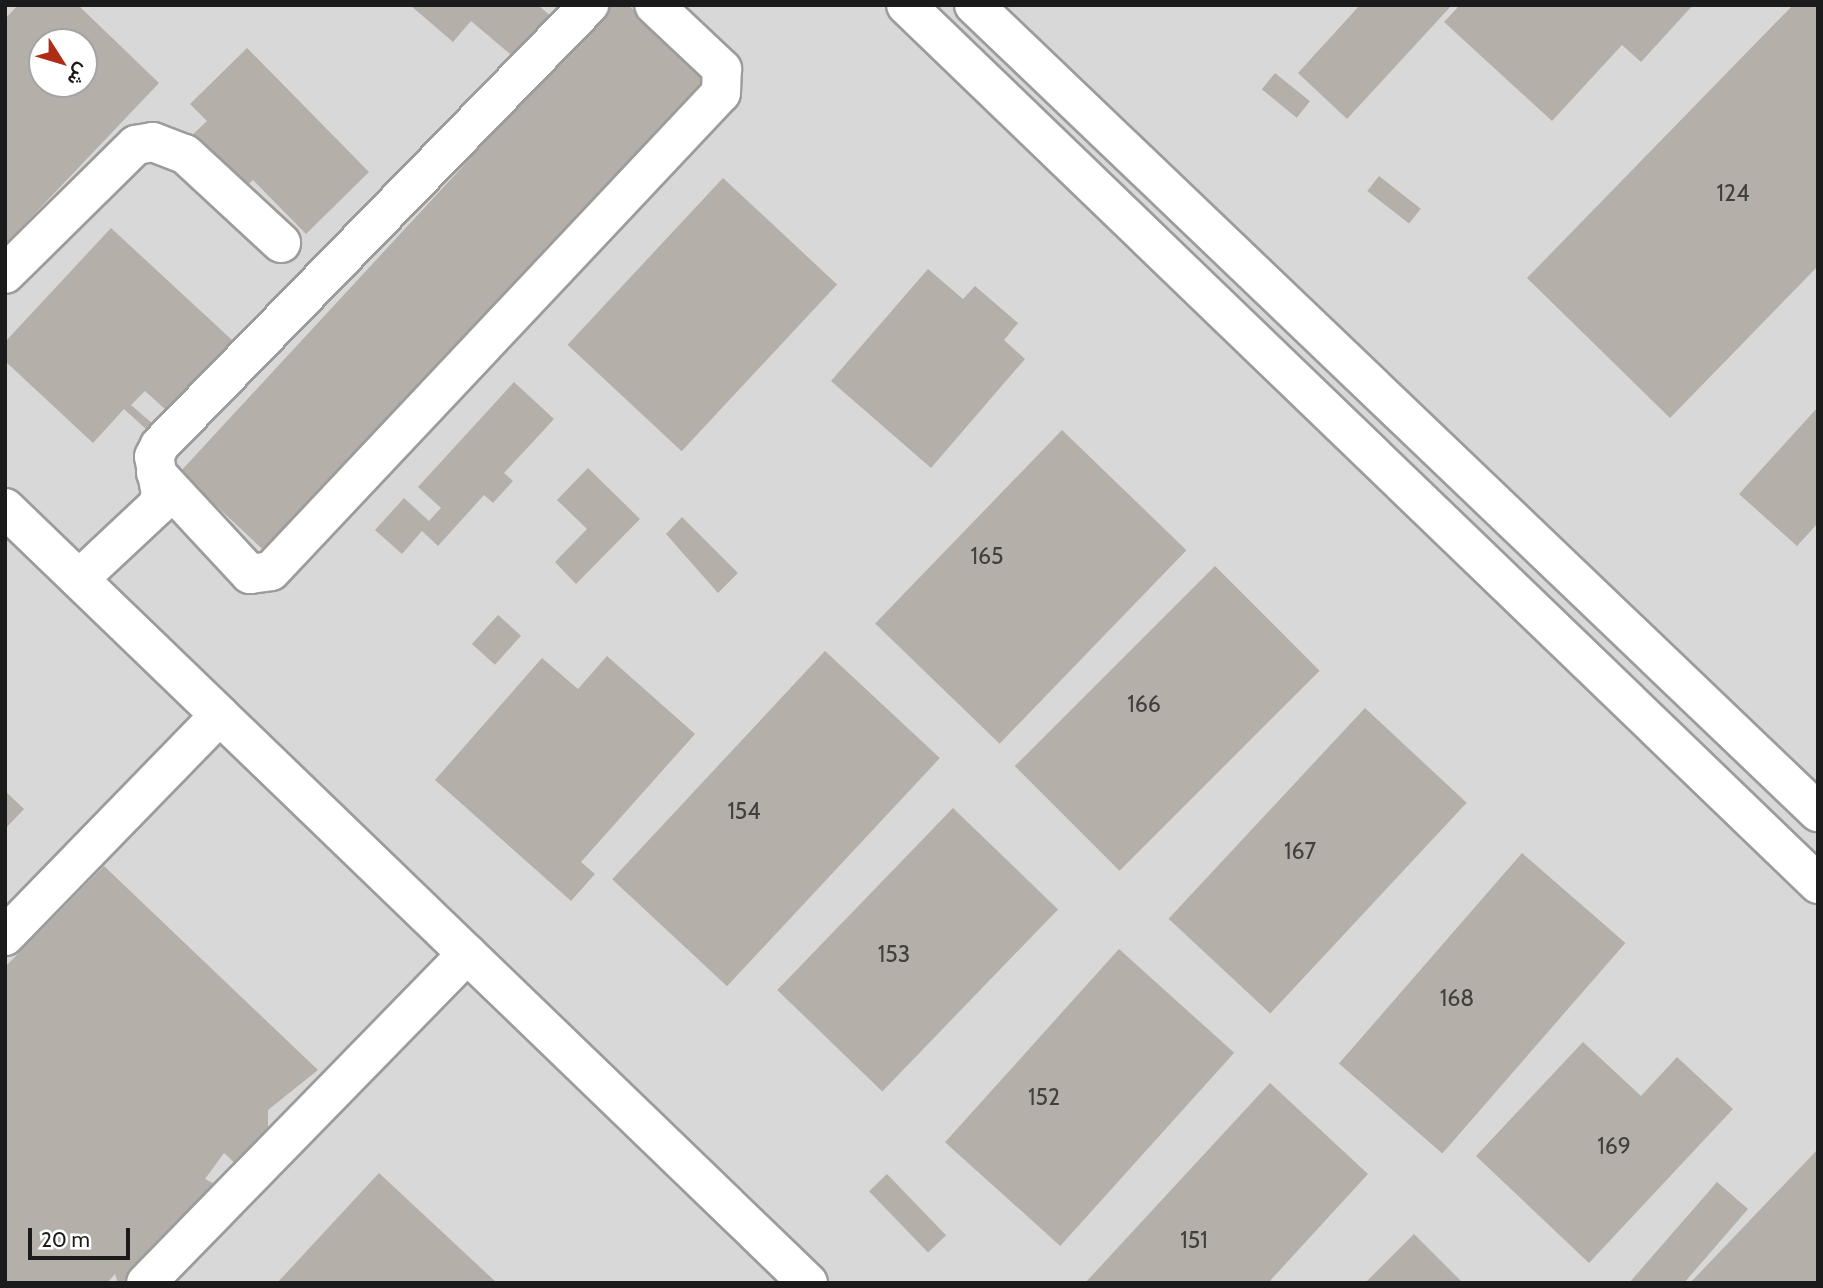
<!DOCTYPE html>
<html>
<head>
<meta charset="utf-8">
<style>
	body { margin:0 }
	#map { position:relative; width:1823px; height:1288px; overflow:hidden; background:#ebe9e1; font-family:Cabin,Vazirmatn,sans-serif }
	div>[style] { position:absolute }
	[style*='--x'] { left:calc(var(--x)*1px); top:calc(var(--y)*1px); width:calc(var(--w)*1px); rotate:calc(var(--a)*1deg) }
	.residential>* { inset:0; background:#d9d8d8 }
	.building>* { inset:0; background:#b4afa8; transform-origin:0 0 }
	.roads { filter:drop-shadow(2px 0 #9c9c9c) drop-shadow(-2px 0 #9c9c9c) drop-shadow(0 2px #9c9c9c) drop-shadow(0 -2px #9c9c9c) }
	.minor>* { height:38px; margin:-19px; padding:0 19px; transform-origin:19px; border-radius:19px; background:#fff }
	span { translate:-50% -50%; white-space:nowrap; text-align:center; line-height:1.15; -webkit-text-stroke:7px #fff; paint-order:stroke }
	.number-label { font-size:23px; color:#41403e }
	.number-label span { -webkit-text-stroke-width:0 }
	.frame { position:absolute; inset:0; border:7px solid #1b1b1b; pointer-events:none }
	.north { position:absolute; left:28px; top:28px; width:70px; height:70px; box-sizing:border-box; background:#fff; border:2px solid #a4a4a4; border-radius:50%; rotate:127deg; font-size:19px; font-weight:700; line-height:28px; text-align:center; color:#1b1b1b }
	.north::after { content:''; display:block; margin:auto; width:24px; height:32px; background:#af2c17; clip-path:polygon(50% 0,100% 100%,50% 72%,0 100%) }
	.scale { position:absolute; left:28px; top:1228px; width:102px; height:32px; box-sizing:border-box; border:4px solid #1b1b1b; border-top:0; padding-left:9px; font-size:21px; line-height:24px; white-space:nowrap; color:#1b1b1b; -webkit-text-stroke:5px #fff; paint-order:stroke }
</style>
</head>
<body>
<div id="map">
	<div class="residential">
		<div style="clip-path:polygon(evenodd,5px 5px,1818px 5px,1818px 1283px,5px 1283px,5px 5px,42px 42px,84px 42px,84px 84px,42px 84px,42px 42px)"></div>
	</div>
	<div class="building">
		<div style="clip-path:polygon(evenodd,18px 5px,78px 5px,159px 83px,5px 245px,5px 19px,18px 5px,42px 42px,84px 42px,84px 84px,42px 84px,42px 42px)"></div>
		<div style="clip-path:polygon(410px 5px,538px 5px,553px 18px,517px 60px,471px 21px,453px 42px)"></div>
		<div style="clip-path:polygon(612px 5px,628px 5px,712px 83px,272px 558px,180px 472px)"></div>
		<div style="clip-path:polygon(1360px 5px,1452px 5px,1347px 119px,1298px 73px)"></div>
		<div style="clip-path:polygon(1460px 5px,1693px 5px,1641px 62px,1622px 45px,1552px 121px,1444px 22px)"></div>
		<div style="clip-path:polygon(1793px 5px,1818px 5px,1818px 266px,1670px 418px,1527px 278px)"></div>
		<div style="clip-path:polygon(247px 48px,369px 172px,306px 234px,253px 180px,239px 193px,187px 140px,207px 121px,190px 104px)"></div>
		<div style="left:1275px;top:73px;width:45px;height:21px;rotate:39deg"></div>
		<div style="left:1379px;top:176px;width:53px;height:19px;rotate:38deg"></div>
		<div style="left:723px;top:178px;width:156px;height:228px;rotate:43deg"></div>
		<div style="clip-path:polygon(111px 228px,232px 340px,167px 411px,145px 391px,131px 405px,153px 424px,147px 430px,124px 409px,93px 443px,5px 361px,5px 342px)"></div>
		<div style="clip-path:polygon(928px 269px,963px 299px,975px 286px,1018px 323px,1004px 340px,1025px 359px,931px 468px,831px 381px)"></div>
		<div style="clip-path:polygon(514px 382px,554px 419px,504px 473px,513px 481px,493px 503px,484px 495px,438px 546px,422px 531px,402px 554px,375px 530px,404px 498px,429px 521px,441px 508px,418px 487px)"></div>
		<div style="clip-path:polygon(1818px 407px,1818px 523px,1797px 546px,1739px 494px)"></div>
		<div style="left:1062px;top:430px;width:173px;height:269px;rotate:44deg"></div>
		<div style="clip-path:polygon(588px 468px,640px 519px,576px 584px,555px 562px,587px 529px,557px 500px)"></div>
		<div style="clip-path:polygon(682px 517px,738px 573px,718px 593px,666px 534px)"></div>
		<div style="left:1215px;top:566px;width:148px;height:283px;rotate:45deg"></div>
		<div style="left:498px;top:615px;width:31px;height:39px;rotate:42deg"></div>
		<div style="left:825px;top:651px;width:157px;height:312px;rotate:43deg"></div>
		<div style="clip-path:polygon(607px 656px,695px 734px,581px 862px,595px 874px,571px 901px,435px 780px,542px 658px,578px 689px)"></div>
		<div style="left:1365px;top:708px;width:139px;height:288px;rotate:43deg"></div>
		<div style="clip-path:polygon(5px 791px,24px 809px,5px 829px)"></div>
		<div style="left:953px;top:808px;width:146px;height:253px;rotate:44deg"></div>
		<div style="left:1522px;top:853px;width:137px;height:279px;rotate:41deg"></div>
		<div style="clip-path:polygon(104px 866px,318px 1070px,268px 1110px,268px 1135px,237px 1165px,224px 1153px,205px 1179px,223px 1188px,129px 1283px,118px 1283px,115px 1274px,107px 1283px,5px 1283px,5px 967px)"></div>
		<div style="left:1119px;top:949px;width:155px;height:260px;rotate:42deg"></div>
		<div style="clip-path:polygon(1583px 1042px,1641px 1096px,1677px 1057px,1733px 1109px,1589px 1263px,1476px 1156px)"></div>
		<div style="clip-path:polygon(1270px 1083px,1368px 1174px,1268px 1283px,1085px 1283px)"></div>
		<div style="clip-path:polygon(1818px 1149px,1818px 1283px,1690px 1283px)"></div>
		<div style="clip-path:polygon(379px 1173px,497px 1283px,277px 1283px)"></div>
		<div style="left:887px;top:1174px;width:85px;height:25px;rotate:46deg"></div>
		<div style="clip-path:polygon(1717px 1182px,1748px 1209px,1684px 1283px,1629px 1283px)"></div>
		<div style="clip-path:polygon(1414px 1234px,1463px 1283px,1365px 1283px)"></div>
	</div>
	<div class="roads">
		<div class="minor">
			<div style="--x:906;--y:5;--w:1267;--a:43.94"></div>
			<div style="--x:974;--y:5;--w:1168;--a:43.72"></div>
			<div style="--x:5;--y:274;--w:184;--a:-44.6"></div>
			<div style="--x:136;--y:145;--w:17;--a:-10"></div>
			<div style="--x:153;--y:142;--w:34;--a:21"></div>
			<div style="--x:185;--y:154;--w:131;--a:42.8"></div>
			<div style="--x:156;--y:473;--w:138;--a:47.1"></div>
			<div style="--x:250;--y:574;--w:21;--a:-8"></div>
			<div style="--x:271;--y:571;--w:656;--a:-46.73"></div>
			<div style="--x:721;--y:93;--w:24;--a:-88"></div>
			<div style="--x:722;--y:69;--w:93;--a:-136.7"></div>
			<div style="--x:5;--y:508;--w:1116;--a:43.98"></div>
			<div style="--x:79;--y:579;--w:107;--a:-43.1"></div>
			<div style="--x:157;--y:506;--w:12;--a:-70"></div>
			<div style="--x:161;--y:495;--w:39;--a:-100"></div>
			<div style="--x:154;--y:457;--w:13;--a:-63"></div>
			<div style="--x:160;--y:445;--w:615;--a:-45.73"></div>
			<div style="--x:5;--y:936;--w:308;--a:-45.8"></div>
			<div style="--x:146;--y:1283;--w:460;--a:-45.7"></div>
		</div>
	</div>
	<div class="number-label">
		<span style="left:1733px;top:193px">124</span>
		<span style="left:987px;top:556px">165</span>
		<span style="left:1144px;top:704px">166</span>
		<span style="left:744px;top:811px">154</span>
		<span style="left:1300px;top:851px">167</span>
		<span style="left:894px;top:954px">153</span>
		<span style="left:1457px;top:998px">168</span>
		<span style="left:1044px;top:1097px">152</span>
		<span style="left:1614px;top:1146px">169</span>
		<span style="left:1194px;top:1240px">151</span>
	</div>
	<div class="frame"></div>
	<div class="north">ش</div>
	<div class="scale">20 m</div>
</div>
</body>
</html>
